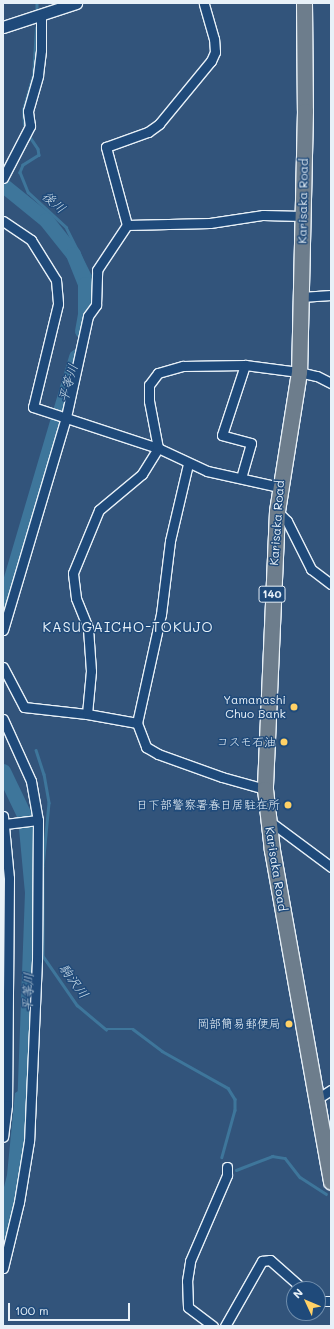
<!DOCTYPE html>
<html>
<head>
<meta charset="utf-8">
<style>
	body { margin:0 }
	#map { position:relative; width:334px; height:1329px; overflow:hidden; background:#32547b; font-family:Mali,"Klee One",sans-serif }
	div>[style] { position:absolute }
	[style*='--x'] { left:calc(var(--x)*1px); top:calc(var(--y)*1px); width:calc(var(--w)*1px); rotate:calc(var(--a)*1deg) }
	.water>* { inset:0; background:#3e769b }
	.stream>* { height:2.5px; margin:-1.25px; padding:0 1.25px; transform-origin:1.25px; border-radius:1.25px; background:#3e769b }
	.river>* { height:15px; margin:-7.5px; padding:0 7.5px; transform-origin:7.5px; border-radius:7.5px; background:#3e769b }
	.roads { filter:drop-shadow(1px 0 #e8f1f8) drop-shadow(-1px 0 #e8f1f8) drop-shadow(0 1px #e8f1f8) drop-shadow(0 -1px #e8f1f8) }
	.minor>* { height:9px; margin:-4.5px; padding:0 4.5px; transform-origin:4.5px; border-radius:4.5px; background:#1f4a7a }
	.tertiary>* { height:11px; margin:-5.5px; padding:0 5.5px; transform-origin:5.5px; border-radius:5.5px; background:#1f4a7a }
	.trunk>* { height:15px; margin:-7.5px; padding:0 7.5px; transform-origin:7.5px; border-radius:7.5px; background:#6d7d8c }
	.dots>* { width:11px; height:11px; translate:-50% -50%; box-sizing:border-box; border:2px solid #1f4a7a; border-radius:50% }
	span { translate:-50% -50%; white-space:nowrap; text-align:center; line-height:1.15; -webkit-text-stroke:3px #1f4a7a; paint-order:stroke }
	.shield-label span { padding:1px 3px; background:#1f4a7a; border:1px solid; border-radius:3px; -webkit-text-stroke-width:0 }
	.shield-label { font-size:11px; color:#e8f1f8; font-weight:700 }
	.street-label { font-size:12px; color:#e8f1f8 }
	.poi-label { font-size:12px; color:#e8f1f8 }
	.right { translate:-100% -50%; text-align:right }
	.water-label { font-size:13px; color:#cedfea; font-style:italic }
	.quarter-label { font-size:14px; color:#e8f1f8; letter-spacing:1px }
	.frame { position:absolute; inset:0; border:4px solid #e8f1f8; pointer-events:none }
	.north { position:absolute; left:286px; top:1281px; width:40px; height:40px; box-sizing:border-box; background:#1f4a7a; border:1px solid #6f8dac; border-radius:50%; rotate:314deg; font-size:11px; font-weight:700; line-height:16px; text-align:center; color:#e8f1f8 }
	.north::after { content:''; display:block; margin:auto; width:14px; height:18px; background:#ffd166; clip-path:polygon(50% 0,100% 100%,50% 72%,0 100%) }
	.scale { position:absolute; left:8px; top:1303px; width:122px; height:18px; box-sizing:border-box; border:2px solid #e8f1f8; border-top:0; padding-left:5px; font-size:12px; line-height:14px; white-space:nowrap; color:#e8f1f8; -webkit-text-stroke:3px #1f4a7a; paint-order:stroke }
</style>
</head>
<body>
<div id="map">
	<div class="water">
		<div style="clip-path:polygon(32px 1082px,21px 1178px,3px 1245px,3px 1191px,7px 1175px,15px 1093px)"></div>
	</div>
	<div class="stream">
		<div style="--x:37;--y:3;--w:6;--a:90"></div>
		<div style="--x:24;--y:125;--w:15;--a:-94"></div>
		<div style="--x:23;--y:110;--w:35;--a:-74"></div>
		<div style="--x:33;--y:76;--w:48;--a:-86.4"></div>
		<div style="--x:30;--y:137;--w:14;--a:56"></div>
		<div style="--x:38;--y:149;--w:6;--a:81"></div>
		<div style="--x:39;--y:155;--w:19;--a:148"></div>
		<div style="--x:23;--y:165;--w:8;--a:113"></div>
		<div style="--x:20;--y:172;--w:22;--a:68"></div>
		<div style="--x:28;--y:192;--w:52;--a:42.6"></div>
		<div style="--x:66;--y:227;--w:54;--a:63.4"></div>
		<div style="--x:90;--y:275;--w:31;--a:90"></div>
		<div style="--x:36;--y:750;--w:25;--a:72"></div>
		<div style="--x:44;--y:774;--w:29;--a:80"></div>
		<div style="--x:49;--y:803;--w:63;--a:95.4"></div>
		<div style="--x:43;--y:866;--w:90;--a:90"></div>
		<div style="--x:43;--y:956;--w:60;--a:55.2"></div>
		<div style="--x:77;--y:1005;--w:38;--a:40"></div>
		<div style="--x:106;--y:1029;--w:27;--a:0"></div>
		<div style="--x:133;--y:1029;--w:36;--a:37"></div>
		<div style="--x:162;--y:1051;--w:76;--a:29.3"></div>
		<div style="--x:228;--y:1088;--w:13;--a:58"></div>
		<div style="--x:235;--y:1099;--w:11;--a:90"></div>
		<div style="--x:235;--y:1110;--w:49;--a:105.5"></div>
		<div style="--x:236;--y:1170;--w:39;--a:-21"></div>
		<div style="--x:272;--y:1156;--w:13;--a:9"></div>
		<div style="--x:285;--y:1158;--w:24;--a:52"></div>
		<div style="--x:300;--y:1177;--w:31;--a:33"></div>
	</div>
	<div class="river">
		<div style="--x:3;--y:185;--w:55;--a:39.1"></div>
		<div style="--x:46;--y:220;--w:43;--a:51.5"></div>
		<div style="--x:73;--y:254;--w:32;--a:68"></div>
		<div style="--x:85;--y:284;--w:30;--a:90"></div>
		<div style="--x:85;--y:314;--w:17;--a:100"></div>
		<div style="--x:3;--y:605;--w:259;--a:-73.6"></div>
		<div style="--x:3;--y:771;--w:51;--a:64.4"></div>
		<div style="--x:25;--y:817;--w:75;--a:84.7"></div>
		<div style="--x:32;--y:892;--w:214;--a:92.1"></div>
	</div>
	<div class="roads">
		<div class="minor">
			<div style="--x:3;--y:178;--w:59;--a:-62.6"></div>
			<div style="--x:30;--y:126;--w:15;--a:-98"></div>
			<div style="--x:28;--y:111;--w:37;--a:-74"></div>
			<div style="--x:38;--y:75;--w:25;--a:-83"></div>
			<div style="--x:41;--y:50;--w:36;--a:-90"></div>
			<div style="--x:3;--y:221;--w:34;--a:34"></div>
			<div style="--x:31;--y:240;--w:47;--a:58"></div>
			<div style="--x:56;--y:280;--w:24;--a:85"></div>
			<div style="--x:58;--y:304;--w:106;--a:103.6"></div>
			<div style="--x:33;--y:407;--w:132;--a:18.2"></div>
			<div style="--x:158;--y:448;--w:54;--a:25.1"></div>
			<div style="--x:207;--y:471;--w:74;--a:12.5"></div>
			<div style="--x:127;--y:225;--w:83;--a:-1.4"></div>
			<div style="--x:210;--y:223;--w:54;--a:-8.6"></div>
			<div style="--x:263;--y:215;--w:40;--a:1.4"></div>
			<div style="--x:301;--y:297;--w:30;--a:-4"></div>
			<div style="--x:188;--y:464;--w:79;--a:103.2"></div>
			<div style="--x:170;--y:541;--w:74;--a:97"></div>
			<div style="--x:161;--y:614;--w:112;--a:102.4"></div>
			<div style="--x:137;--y:723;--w:26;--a:69"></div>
			<div style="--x:146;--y:747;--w:14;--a:30"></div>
			<div style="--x:158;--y:754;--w:68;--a:19.8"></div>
			<div style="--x:222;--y:777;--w:45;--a:15.6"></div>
			<div style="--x:241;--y:478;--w:36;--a:-74"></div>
			<div style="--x:251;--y:443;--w:30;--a:-165"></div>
			<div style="--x:222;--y:435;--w:74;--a:-71.8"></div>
			<div style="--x:277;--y:511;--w:14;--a:45"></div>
			<div style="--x:287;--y:521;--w:54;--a:63.4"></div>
			<div style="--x:311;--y:569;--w:25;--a:37"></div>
			<div style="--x:3;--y:630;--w:222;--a:-73.5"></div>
			<div style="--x:66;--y:417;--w:103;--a:-77.7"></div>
			<div style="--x:88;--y:316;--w:14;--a:-54"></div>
			<div style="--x:96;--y:305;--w:35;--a:-88"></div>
			<div style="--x:97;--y:270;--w:54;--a:-56.3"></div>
			<div style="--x:127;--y:225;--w:81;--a:-105.1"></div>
			<div style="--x:106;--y:147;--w:45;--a:-19.7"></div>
			<div style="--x:148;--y:132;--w:14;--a:-36"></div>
			<div style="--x:159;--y:124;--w:82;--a:-50.5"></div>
			<div style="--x:211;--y:61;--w:10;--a:-66"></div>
			<div style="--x:215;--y:52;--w:13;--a:-94"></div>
			<div style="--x:214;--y:39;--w:37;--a:-106"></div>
			<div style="--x:3;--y:667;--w:45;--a:62.3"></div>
			<div style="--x:24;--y:707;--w:63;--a:6.3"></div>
			<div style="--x:87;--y:714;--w:51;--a:10.2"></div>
			<div style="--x:87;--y:714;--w:43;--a:-84.7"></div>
			<div style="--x:91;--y:671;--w:43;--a:-94"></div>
			<div style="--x:88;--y:628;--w:32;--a:-112"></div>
			<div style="--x:76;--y:598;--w:25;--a:-97"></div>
			<div style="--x:73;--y:573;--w:68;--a:-67.6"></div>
			<div style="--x:99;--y:510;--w:56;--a:-39.9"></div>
			<div style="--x:142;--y:474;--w:31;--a:-58"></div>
			<div style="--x:158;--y:448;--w:48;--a:-100.8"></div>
			<div style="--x:149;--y:401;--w:16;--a:-90"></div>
			<div style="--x:149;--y:385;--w:15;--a:-53"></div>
			<div style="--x:158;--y:373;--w:26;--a:-16"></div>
			<div style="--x:183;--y:366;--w:62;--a:-0.9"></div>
			<div style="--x:245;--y:365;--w:54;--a:7.4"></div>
			<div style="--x:299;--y:372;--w:18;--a:13"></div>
			<div style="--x:317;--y:376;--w:16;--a:27"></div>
			<div style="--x:3;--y:719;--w:68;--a:65.7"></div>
			<div style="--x:31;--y:781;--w:40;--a:80"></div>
			<div style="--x:38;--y:820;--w:140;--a:90.4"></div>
			<div style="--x:37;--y:960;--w:181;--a:92.5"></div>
			<div style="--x:29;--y:1141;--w:62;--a:99.3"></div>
			<div style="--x:19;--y:1202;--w:68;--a:103.6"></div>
			<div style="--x:3;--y:816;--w:62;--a:84.5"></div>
			<div style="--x:9;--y:878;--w:227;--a:90.5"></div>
			<div style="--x:7;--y:1105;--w:32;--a:97"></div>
			<div style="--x:268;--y:820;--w:79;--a:36.7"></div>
			<div style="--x:5;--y:824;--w:33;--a:-7"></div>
			<div style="--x:317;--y:1099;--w:17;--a:-33"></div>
			<div style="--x:318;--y:1301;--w:13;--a:0"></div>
			<div style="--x:213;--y:1326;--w:31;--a:-143"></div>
			<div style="--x:188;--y:1307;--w:26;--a:-92"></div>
			<div style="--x:187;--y:1281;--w:20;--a:-81"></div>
			<div style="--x:190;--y:1261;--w:94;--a:-66.7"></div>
			<div style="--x:227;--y:1175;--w:8;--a:-90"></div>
			<div style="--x:225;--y:1326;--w:75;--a:-60.4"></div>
			<div style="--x:262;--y:1261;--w:8;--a:-7"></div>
			<div style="--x:270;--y:1260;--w:44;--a:41.3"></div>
		</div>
		<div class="tertiary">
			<div style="--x:3;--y:27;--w:77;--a:-18.2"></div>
		</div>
		<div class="trunk">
			<div style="--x:304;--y:3;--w:108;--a:89.5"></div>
			<div style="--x:305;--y:111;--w:261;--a:91.3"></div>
			<div style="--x:299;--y:372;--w:141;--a:99"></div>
			<div style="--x:277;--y:511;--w:278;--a:92.5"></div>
			<div style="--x:265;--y:789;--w:61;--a:83.5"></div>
			<div style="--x:272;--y:850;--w:337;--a:79.9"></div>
		</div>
	</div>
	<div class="dots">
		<div style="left:294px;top:707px;background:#ffd166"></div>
		<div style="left:284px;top:742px;background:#ffd166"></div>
		<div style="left:288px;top:805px;background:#ffd166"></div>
		<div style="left:289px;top:1024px;background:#ffd166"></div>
	</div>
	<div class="shield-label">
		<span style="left:272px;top:594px">140</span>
	</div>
	<div class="street-label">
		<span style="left:303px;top:201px;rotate:-89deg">Karisaka Road</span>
		<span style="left:277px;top:523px;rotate:-86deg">Karisaka Road</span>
		<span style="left:276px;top:869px;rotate:81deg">Karisaka Road</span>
	</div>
	<div class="poi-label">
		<span class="right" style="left:286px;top:707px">Yamanashi<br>Chuo Bank</span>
		<span class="right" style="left:276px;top:742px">コスモ石油</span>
		<span class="right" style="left:280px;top:805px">日下部警察署春日居駐在所</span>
		<span class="right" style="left:281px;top:1024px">岡部簡易郵便局</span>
	</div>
	<div class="water-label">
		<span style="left:54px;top:202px;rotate:41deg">後川</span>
		<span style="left:68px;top:383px;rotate:-74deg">平等川</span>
		<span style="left:74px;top:981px;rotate:54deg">駒沢川</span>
		<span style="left:28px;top:992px;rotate:-88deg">平等川</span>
	</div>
	<div class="quarter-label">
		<span style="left:128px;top:627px">KASUGAICHO-TOKUJO</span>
	</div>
	<div class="frame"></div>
	<div class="north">N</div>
	<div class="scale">100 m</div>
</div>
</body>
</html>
